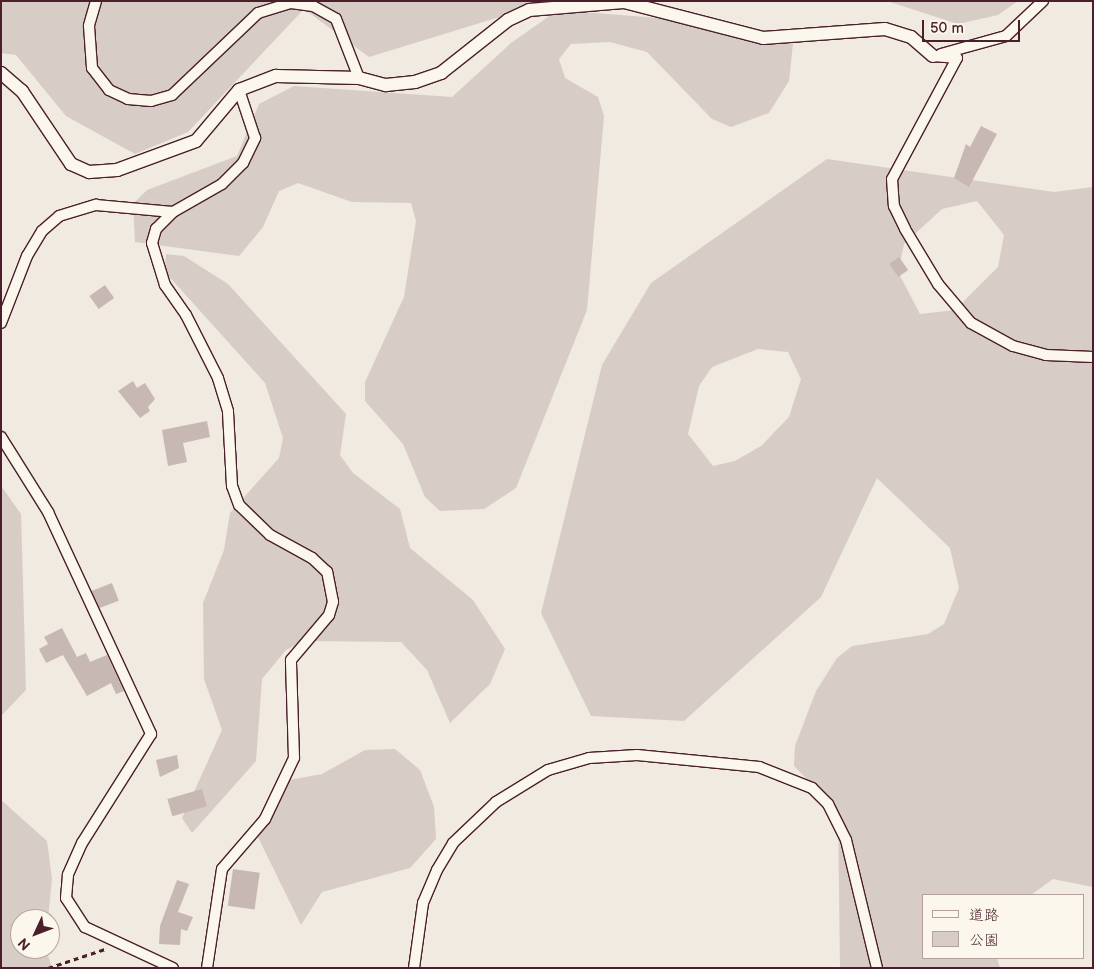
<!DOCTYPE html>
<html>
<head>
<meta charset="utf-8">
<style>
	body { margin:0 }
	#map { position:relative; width:1094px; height:969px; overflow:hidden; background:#f0eae0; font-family:"Balsamiq Sans","Klee One",sans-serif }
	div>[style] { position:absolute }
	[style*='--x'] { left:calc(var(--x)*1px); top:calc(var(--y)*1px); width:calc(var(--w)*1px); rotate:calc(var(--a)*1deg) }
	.green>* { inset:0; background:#d8ccc6 }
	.building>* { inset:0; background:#c8b8b3; transform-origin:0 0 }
	.path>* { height:2.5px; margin-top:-1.25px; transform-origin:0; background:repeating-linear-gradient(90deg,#4a1f2b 0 5px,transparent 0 9px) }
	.roads { filter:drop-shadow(1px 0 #4a1f2b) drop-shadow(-1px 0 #4a1f2b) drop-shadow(0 1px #4a1f2b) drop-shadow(0 -1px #4a1f2b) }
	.minor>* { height:10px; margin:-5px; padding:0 5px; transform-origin:5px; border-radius:5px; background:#fbf7ec }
	.tertiary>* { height:12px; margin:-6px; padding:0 6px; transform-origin:6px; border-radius:6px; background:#fbf7ec }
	span { translate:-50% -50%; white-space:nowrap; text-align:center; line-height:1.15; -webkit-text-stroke:4.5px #fbf7ec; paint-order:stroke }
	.frame { position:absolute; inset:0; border:2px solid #4a1f2b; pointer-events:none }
	.legend { position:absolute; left:922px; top:894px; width:162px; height:65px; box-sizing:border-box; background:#fbf7ec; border:1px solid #b4a19f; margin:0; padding:6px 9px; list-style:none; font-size:15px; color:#4a1f2b }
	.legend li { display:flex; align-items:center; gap:10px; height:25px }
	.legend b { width:25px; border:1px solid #b4a19f }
	.north { position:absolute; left:10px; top:909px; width:50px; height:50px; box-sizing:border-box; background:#fbf7ec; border:1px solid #b4a19f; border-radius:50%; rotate:227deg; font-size:14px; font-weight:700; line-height:20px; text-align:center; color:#4a1f2b }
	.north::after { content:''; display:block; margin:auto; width:18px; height:22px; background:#4a1f2b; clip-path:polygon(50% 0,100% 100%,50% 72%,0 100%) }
	.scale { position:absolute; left:922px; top:20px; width:98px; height:22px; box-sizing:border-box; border:2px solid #4a1f2b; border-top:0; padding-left:6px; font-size:15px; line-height:18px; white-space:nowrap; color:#4a1f2b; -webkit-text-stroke:4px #fbf7ec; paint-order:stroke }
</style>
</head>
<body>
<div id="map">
	<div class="green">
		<div style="clip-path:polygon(1px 1px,552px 1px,369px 57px,304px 9px,188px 132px,135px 154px,66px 116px,16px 55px,1px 53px)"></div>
		<div style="clip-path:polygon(887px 1px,1018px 1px,998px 15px,958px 24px)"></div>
		<div style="clip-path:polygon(558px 10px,720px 23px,775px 34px,793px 43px,789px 81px,769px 113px,731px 127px,712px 119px,647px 52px,610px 42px,571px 44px,559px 59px,565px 78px,598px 97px,604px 116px,587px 310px,516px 488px,484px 509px,440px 511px,425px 497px,403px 444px,365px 401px,365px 382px,404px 297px,416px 221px,411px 203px,352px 202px,298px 183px,279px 191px,263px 227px,239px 256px,135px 242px,133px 204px,147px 190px,237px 156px,259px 104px,294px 86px,452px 97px,511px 43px)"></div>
		<div style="clip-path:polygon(evenodd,827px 159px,1054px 192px,1093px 187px,1093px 887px,1053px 879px,1031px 895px,923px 895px,923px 958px,997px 958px,1000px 968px,840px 968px,838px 811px,794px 766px,795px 746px,816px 691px,837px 658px,852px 646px,928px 634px,944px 624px,959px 588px,950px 548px,877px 478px,821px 597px,684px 721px,591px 716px,541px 613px,602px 365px,651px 283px,827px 159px,977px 201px,1004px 235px,998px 267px,955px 310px,920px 314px,898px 272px,904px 244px,942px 209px,977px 201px,827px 159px,758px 349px,788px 352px,801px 379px,789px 417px,761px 446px,735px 461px,713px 466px,688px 434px,699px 386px,712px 367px,758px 349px)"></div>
		<div style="clip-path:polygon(166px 254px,184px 256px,228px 284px,346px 414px,340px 455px,353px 473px,400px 509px,410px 548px,473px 600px,505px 649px,490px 684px,450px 723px,427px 670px,401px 642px,304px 641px,286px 650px,262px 679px,256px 761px,192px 833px,182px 818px,222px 730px,204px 679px,203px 603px,224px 550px,230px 513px,279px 458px,283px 438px,265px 383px,165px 272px)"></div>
		<div style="clip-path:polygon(1px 486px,21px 514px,26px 690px,1px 716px)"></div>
		<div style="clip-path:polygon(395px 749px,420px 770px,434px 807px,436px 839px,410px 868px,322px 892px,301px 925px,255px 831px,284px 781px,322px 774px,365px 750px)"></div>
		<div style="clip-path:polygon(1px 800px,47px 841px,52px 879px,48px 919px,20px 919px,20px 949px,46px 949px,52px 968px,1px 968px)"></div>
	</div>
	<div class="building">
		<div style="clip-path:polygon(981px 126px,997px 134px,969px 187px,954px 178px,966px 144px,970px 147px)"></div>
		<div style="left:899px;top:257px;width:16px;height:12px;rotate:55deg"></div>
		<div style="left:105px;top:285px;width:16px;height:19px;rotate:55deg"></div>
		<div style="clip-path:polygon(133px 381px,137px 388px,145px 383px,155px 399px,148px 407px,150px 411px,140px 418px,118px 391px)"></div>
		<div style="clip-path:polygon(207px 421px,210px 437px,183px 443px,187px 462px,168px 466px,162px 430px)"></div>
		<div style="left:112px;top:583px;width:19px;height:22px;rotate:69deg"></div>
		<div style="clip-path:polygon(62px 628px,77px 657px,86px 653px,90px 662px,107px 655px,124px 691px,116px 694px,111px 683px,87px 696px,63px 655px,46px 663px,39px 649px,48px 644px,44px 637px)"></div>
		<div style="clip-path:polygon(177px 755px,179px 768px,160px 777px,156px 760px)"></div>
		<div style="left:202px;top:789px;width:18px;height:36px;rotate:74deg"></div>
		<div style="left:233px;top:869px;width:27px;height:37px;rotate:8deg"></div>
		<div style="clip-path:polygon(177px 880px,189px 884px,178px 912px,193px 917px,187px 931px,181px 929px,180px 945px,159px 944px,160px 926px)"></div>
	</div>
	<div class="path">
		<div style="--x:48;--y:968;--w:60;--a:-18.4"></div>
	</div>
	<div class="roads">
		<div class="minor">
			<div style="--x:96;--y:1;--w:26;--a:106"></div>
			<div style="--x:89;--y:26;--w:42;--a:85.9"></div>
			<div style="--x:92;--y:68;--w:28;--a:52"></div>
			<div style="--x:109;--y:90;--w:21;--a:25"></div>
			<div style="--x:128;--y:99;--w:23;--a:5"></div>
			<div style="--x:151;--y:101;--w:22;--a:-16"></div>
			<div style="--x:172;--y:95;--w:119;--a:-43.6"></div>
			<div style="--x:258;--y:13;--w:34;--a:-17"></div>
			<div style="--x:291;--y:3;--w:22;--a:8"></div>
			<div style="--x:313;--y:6;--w:26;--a:29"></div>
			<div style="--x:336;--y:19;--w:63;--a:68.7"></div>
			<div style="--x:941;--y:54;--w:67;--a:-15.5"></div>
			<div style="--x:1006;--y:36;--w:51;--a:-43.4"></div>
			<div style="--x:933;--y:56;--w:24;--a:5"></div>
			<div style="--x:957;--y:58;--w:137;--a:118.2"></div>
			<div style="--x:892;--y:179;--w:27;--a:86"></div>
			<div style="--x:894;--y:206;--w:25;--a:64"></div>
			<div style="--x:905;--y:229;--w:64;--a:59"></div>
			<div style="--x:938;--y:284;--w:51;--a:49.8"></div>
			<div style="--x:971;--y:323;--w:48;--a:28.7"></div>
			<div style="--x:1013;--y:346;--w:34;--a:15"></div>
			<div style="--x:1046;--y:355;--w:47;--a:2.4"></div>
			<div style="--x:1;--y:323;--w:72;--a:-68.8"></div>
			<div style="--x:27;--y:256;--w:29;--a:-59"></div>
			<div style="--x:42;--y:231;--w:23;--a:-41"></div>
			<div style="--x:59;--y:216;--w:39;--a:-17"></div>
			<div style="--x:96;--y:205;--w:77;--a:5.2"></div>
			<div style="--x:1;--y:437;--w:89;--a:57.9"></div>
			<div style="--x:48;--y:512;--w:245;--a:65.1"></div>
			<div style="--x:151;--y:734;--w:129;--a:122.3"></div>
			<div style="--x:82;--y:843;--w:35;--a:114"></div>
			<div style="--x:68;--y:875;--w:23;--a:95"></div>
			<div style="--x:66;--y:898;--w:35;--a:57"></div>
			<div style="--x:85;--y:927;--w:97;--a:25"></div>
			<div style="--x:207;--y:968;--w:100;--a:-81.4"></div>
			<div style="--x:222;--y:869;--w:66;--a:-49.3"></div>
			<div style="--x:265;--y:819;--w:68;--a:-64.6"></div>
			<div style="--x:294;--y:758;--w:98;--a:-91.8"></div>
			<div style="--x:291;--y:660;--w:59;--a:-49.8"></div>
			<div style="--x:329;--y:615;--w:14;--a:-73"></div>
			<div style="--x:333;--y:602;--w:31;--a:-101"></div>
			<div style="--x:327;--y:572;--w:21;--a:-137"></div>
			<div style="--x:312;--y:558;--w:48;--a:-151.3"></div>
			<div style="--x:270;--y:535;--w:43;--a:-135.9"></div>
			<div style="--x:239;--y:505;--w:20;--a:-110"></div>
			<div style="--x:232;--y:486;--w:75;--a:-93.1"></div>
			<div style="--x:228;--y:411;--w:34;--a:-107"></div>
			<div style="--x:218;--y:378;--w:71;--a:-116.9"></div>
			<div style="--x:186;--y:315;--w:37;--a:-125"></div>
			<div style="--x:165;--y:285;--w:44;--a:-107.2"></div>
			<div style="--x:152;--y:243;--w:15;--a:-74"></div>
			<div style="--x:156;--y:229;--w:24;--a:-45"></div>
			<div style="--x:173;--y:212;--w:56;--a:-29.7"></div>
			<div style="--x:222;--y:184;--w:30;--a:-45"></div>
			<div style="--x:243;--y:163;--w:28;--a:-64"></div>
			<div style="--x:255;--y:138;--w:51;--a:-108.4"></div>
			<div style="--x:414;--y:968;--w:66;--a:-82.1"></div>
			<div style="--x:423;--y:903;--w:36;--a:-67"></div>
			<div style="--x:437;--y:870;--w:31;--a:-59"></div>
			<div style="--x:453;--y:843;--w:59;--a:-43.6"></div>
			<div style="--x:496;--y:802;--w:61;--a:-31.6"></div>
			<div style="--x:548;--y:770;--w:43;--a:-16.3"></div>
			<div style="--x:589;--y:758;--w:48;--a:-3.6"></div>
			<div style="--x:637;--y:755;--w:123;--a:5.6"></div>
			<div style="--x:759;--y:767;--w:57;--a:21.6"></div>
			<div style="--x:812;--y:788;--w:23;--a:45"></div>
			<div style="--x:828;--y:804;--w:40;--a:63.4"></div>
			<div style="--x:846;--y:840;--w:132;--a:76.4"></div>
		</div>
		<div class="tertiary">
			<div style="--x:1;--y:73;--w:28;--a:41"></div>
			<div style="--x:22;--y:91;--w:88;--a:56.1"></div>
			<div style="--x:71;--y:164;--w:20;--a:24"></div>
			<div style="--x:89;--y:172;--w:28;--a:-4"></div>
			<div style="--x:117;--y:170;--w:84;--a:-20.2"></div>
			<div style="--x:196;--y:141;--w:67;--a:-49.9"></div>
			<div style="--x:239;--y:90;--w:40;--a:-21"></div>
			<div style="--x:276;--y:76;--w:83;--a:1.4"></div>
			<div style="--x:359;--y:78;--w:28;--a:15"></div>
			<div style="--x:386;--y:85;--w:29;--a:-6"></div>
			<div style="--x:415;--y:82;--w:28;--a:-19"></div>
			<div style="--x:441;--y:73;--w:85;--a:-38.3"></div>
			<div style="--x:508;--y:20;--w:23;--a:-25"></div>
			<div style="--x:529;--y:10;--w:95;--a:-4.8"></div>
			<div style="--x:624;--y:2;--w:144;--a:14.5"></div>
			<div style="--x:763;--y:38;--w:122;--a:-4.2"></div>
			<div style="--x:885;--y:29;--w:27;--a:17"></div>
			<div style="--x:911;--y:37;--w:29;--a:41"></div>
		</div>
	</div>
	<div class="frame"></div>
	<ul class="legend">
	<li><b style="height:6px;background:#fbf7ec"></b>道路</li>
	<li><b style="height:14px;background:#d8ccc6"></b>公園</li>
	</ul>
	<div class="north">N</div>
	<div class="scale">50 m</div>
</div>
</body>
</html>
